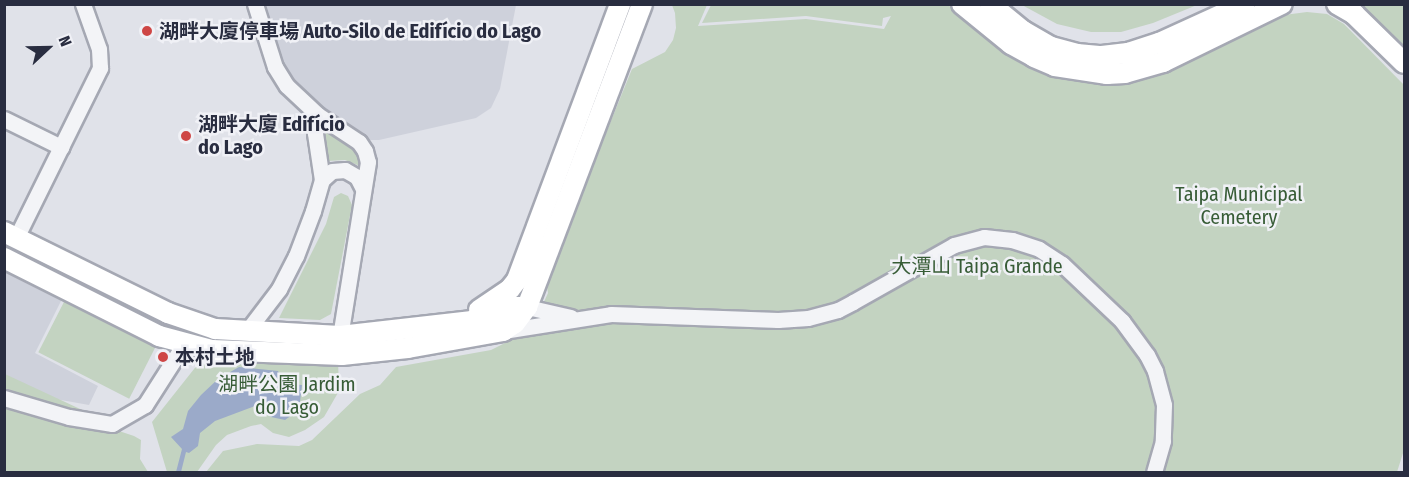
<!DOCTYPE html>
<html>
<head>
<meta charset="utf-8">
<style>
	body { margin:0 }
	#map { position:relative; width:1409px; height:477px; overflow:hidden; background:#e0e2e9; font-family:"Fira Sans Condensed","Noto Sans SC",sans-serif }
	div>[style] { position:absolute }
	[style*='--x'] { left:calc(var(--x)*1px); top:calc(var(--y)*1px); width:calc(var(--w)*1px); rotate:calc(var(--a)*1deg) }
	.built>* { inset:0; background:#ced1db }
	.green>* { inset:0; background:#c3d3c1; transform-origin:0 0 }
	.water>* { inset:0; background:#9baac9 }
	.roads { filter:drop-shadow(2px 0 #a5a8b3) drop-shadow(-2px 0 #a5a8b3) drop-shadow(0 2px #a5a8b3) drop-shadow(0 -2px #a5a8b3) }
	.minor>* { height:15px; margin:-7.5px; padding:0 7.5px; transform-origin:7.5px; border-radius:7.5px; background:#f3f4f7 }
	.major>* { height:20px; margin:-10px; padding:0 10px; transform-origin:10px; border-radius:10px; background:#fff }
	.dots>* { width:16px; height:16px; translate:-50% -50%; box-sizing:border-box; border:3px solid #f0f1f6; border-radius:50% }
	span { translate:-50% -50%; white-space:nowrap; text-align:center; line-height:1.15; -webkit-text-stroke:5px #f0f1f6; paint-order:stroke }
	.poi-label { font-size:20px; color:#292d40; font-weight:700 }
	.left { translate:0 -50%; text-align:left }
	.park-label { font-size:20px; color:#375c36 }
	.frame { position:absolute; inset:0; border:6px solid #292d40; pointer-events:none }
	.north { position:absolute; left:18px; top:18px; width:60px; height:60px; -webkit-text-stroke:4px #f0f1f6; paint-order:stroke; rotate:68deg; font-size:16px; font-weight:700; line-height:24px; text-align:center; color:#292d40 }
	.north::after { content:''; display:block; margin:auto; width:21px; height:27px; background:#292d40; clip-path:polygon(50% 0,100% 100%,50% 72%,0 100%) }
</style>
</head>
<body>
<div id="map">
	<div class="built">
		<div style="clip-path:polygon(261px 5px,516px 5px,500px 89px,491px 108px,476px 118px,379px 140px,364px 140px,320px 109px,292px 79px,272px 42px)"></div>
		<div style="clip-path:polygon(4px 264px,64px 295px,35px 353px,98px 386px,89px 405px,5px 390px)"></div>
	</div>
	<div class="green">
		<div style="clip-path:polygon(672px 5px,707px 5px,698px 26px,806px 19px,884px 29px,891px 16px,883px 18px,882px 26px,806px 16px,702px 23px,711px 5px,948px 5px,1010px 51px,1048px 72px,1109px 84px,1152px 75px,1284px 15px,1307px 12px,1327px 14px,1344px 24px,1404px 85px,1404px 450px,1397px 472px,206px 472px,223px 451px,257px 444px,299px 446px,312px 440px,360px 394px,380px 385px,396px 367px,491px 350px,531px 330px,548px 293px,546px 281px,632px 69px,665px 52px,673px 40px,676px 28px,675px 13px)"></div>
		<div style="clip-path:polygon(1022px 5px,1197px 5px,1153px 23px,1121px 32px,1091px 32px,1057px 24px)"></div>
		<div style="clip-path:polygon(1353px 5px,1404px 5px,1403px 47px)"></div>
		<div style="clip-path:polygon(325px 132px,335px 133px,349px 140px,358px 152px,360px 166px,345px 160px,328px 161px,322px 135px)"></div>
		<div style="clip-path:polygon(341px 193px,348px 196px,352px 205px,331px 314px,320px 320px,279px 318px,326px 224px,334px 197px)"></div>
		<div style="left:66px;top:298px;width:102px;height:61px;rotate:27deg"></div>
		<div style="clip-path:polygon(242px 357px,338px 359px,339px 391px,324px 417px,305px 430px,289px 437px,273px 433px,261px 424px,251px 426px,227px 435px,216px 445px,197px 472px,167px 472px,152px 422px,198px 364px)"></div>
		<div style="clip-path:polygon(5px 374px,93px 415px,113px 429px,134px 436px,141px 440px,140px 459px,148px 472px,5px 472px)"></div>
	</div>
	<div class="water">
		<div style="clip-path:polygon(239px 367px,278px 371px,284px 384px,302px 385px,299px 410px,285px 420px,271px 417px,255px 406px,215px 421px,200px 433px,198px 446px,189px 453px,186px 452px,181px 472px,176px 472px,182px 449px,171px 437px,183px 429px,188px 411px,201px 395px,218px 379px)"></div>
	</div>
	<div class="roads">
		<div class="minor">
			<div style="--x:255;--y:4;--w:66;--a:72.4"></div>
			<div style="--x:275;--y:67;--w:22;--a:58"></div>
			<div style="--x:287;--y:86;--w:42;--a:43.1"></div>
			<div style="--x:318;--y:115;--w:49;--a:33.4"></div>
			<div style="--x:359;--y:142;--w:11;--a:56"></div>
			<div style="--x:365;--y:151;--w:11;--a:75"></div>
			<div style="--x:368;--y:162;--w:176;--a:99.1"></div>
			<div style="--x:4;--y:119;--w:64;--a:26.2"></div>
			<div style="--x:322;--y:180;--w:13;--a:-42"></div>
			<div style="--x:332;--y:171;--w:13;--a:-4"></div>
			<div style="--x:345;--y:170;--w:14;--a:30"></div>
			<div style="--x:357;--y:177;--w:13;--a:63"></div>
			<div style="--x:16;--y:238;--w:190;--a:-63.7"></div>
			<div style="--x:100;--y:68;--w:19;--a:-93"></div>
			<div style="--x:99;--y:49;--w:48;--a:-109.6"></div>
			<div style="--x:527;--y:307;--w:45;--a:12.8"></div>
			<div style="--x:247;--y:331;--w:53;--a:-52.7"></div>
			<div style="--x:279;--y:289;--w:37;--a:-63"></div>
			<div style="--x:296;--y:256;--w:48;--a:-69.3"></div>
			<div style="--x:313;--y:211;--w:32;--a:-74"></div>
			<div style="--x:322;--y:180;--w:48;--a:-98.5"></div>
			<div style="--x:315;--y:133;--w:18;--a:-81"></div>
			<div style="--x:503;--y:331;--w:109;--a:-8.9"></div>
			<div style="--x:611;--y:314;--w:167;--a:2.1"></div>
			<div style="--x:778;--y:320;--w:30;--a:-4"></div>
			<div style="--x:808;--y:318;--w:31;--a:-15"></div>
			<div style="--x:838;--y:310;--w:17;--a:-28"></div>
			<div style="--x:853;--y:302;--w:116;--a:-29.4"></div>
			<div style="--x:954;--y:245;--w:31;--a:-15"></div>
			<div style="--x:984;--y:237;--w:28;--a:6"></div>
			<div style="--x:1012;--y:240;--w:28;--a:18"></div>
			<div style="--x:1039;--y:249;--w:27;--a:33"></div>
			<div style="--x:1062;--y:264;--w:83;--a:43.5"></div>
			<div style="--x:1122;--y:321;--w:42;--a:53.7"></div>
			<div style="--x:1147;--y:355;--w:18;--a:63"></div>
			<div style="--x:1155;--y:371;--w:35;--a:75"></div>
			<div style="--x:1164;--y:405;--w:36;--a:92"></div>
			<div style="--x:1163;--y:441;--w:32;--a:106"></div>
			<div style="--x:4;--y:398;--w:68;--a:16.3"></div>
			<div style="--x:69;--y:417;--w:44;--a:9.2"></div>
			<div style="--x:112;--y:424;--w:38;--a:-30"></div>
			<div style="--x:145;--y:405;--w:72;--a:-57.4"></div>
		</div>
		<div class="major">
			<div style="--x:962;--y:4;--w:63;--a:39.2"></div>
			<div style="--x:1011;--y:44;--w:26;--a:29"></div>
			<div style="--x:1034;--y:57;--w:23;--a:23"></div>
			<div style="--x:1055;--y:66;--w:53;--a:8.7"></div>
			<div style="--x:1107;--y:74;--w:18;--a:-3"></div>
			<div style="--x:1125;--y:73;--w:40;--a:-16"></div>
			<div style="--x:1163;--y:62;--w:132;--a:-26"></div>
			<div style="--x:990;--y:4;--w:43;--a:39.3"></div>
			<div style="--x:1023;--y:31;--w:32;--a:30"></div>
			<div style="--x:1051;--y:47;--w:27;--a:15"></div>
			<div style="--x:1077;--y:54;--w:25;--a:5"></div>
			<div style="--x:1102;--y:56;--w:26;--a:-7"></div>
			<div style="--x:1128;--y:53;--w:33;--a:-18"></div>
			<div style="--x:1159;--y:43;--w:94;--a:-24.4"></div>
			<div style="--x:1337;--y:4;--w:20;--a:30"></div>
			<div style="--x:1354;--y:14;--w:70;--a:44.4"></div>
			<div style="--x:4;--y:232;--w:183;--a:26.3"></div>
			<div style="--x:168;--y:313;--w:50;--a:18.8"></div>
			<div style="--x:215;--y:329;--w:125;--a:3.2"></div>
			<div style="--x:340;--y:336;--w:133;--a:-6.5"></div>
			<div style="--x:472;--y:321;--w:45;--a:-18"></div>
			<div style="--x:515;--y:307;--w:12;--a:0"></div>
			<div style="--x:4;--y:258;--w:174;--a:26.7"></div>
			<div style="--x:159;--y:336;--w:55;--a:14.8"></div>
			<div style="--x:212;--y:350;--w:130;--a:2.2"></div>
			<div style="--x:342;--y:355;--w:66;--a:-6.1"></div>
			<div style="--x:408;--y:348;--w:97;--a:-10.1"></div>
			<div style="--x:503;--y:331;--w:14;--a:-34"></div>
			<div style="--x:515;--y:323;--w:20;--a:-53"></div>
			<div style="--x:527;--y:307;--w:324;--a:-69.2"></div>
			<div style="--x:479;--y:310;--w:37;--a:-34"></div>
			<div style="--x:510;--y:289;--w:11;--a:-52"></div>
			<div style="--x:517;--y:280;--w:295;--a:-69.5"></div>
		</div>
	</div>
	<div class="dots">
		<div style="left:147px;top:31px;background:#ce4645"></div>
		<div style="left:186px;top:136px;background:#ce4645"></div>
		<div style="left:163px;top:357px;background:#ce4645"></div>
	</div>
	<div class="poi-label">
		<span class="left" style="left:159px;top:31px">湖畔大廈停車場 Auto-Silo de Edifício do Lago</span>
		<span class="left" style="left:198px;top:136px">湖畔大廈 Edifício<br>do Lago</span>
		<span class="left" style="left:175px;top:357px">本村土地</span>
	</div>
	<div class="park-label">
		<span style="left:1239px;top:206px">Taipa Municipal<br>Cemetery</span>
		<span style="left:977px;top:266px">大潭山 Taipa Grande</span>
		<span style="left:287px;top:396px">湖畔公園 Jardim<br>do Lago</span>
	</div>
	<div class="frame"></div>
	<div class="north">N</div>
</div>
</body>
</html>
